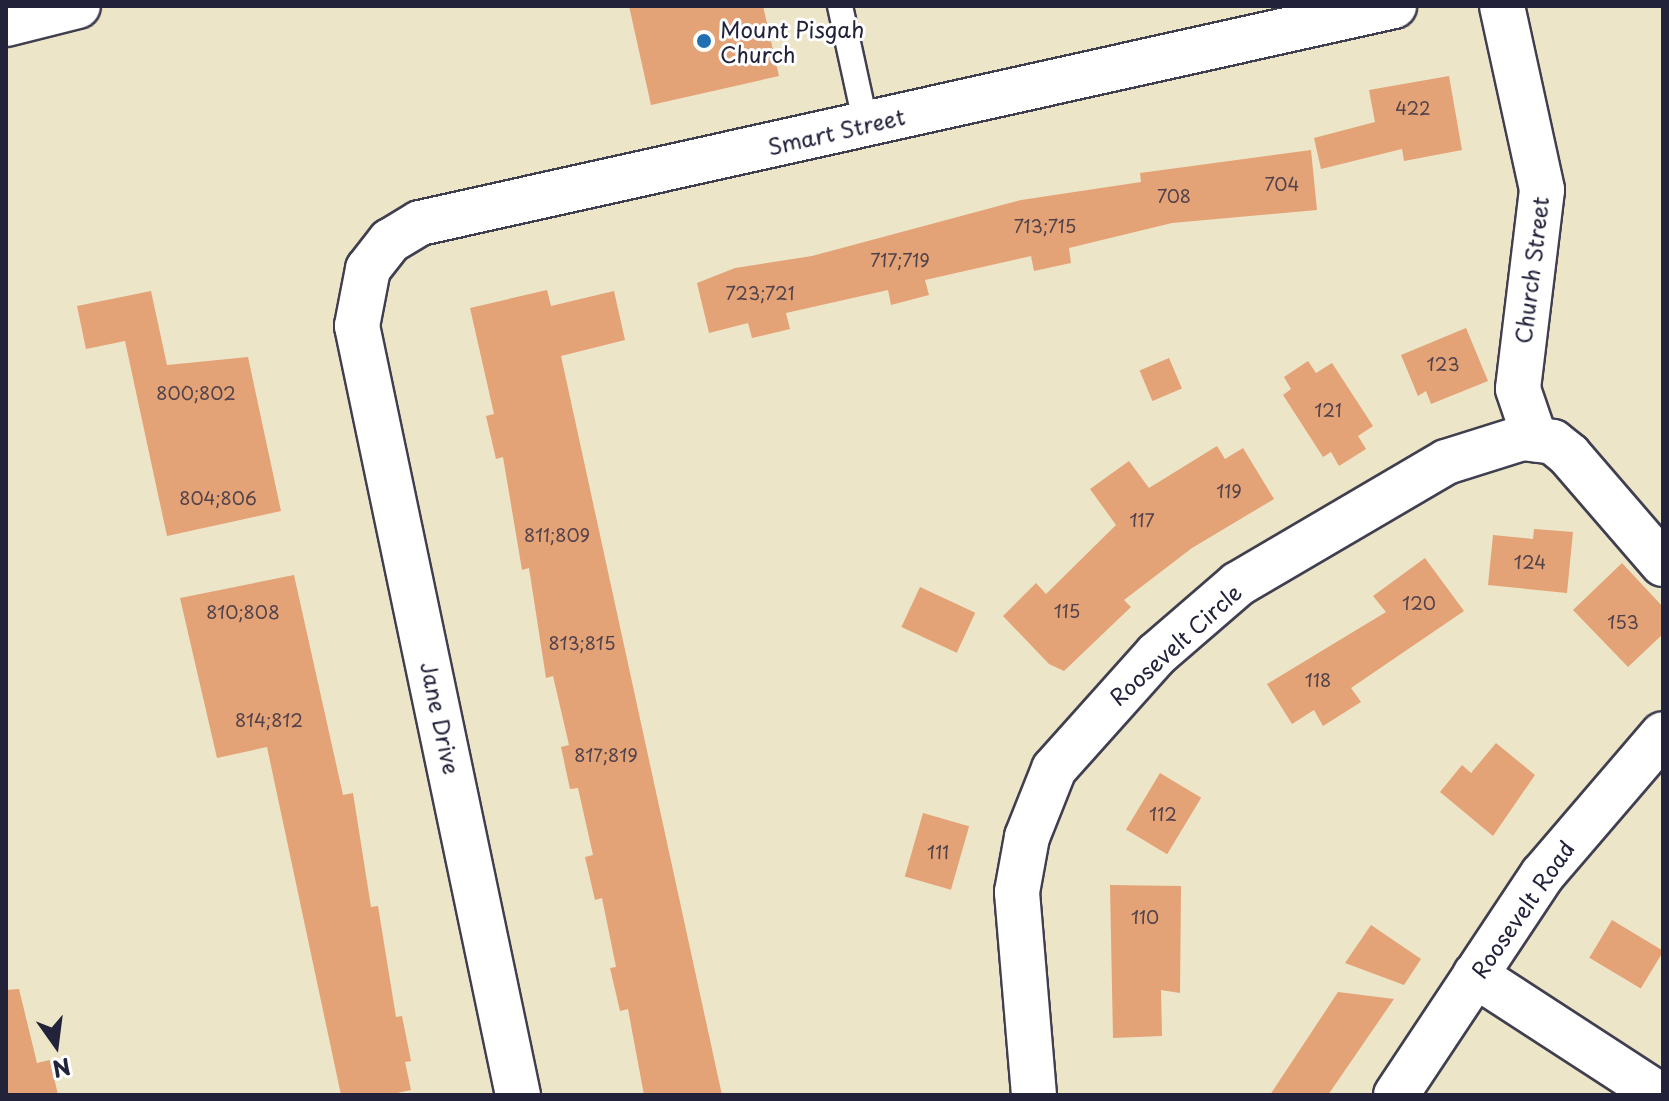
<!DOCTYPE html>
<html>
<head>
<meta charset="utf-8">
<style>
	body { margin:0 }
	#map { position:relative; width:1669px; height:1101px; overflow:hidden; background:#ede5c7; font-family:"Playpen Sans",sans-serif }
	div>[style] { position:absolute }
	[style*='--x'] { left:calc(var(--x)*1px); top:calc(var(--y)*1px); width:calc(var(--w)*1px); rotate:calc(var(--a)*1deg) }
	.building>* { inset:0; background:#e4a277; transform-origin:0 0 }
	.roads { filter:drop-shadow(2px 0 #403f50) drop-shadow(-2px 0 #403f50) drop-shadow(0 2px #403f50) drop-shadow(0 -2px #403f50) }
	.lane>* { height:24px; margin:-12px; padding:0 12px; transform-origin:12px; border-radius:12px; background:#fff }
	.street>* { height:44px; margin:-22px; padding:0 22px; transform-origin:22px; border-radius:22px; background:#fff }
	.secondary>* { height:44px; margin:-22px; padding:0 22px; transform-origin:22px; border-radius:22px; background:#fff }
	.dots>* { width:22px; height:22px; translate:-50% -50%; box-sizing:border-box; border:4px solid #fff; border-radius:50% }
	span { translate:-50% -50%; white-space:nowrap; text-align:center; line-height:1.15; -webkit-text-stroke:6px #fff; paint-order:stroke }
	.number-label { font-size:18px; color:#52424a }
	.number-label span { -webkit-text-stroke-width:0 }
	.poi-label { font-size:22px; color:#22223b }
	.left { translate:0 -50%; text-align:left }
	.street-label { font-size:22px; color:#22223b }
	.frame { position:absolute; inset:0; border:8px solid #22223b; pointer-events:none }
	.north { position:absolute; left:16px; top:1005px; width:80px; height:80px; -webkit-text-stroke:6px #fff; paint-order:stroke; rotate:166deg; font-size:22px; font-weight:700; line-height:32px; text-align:center; color:#22223b }
	.north::after { content:''; display:block; margin:auto; width:28px; height:36px; background:#22223b; clip-path:polygon(50% 0,100% 100%,50% 72%,0 100%) }
</style>
</head>
<body>
<div id="map">
	<div class="building">
		<div style="clip-path:polygon(629px 6px,763px 6px,779px 76px,651px 105px)"></div>
		<div style="clip-path:polygon(1449px 76px,1462px 150px,1404px 161px,1402px 149px,1321px 169px,1314px 138px,1375px 122px,1369px 90px)"></div>
		<div style="clip-path:polygon(1311px 150px,1317px 210px,1172px 223px,1069px 248px,1071px 263px,1034px 271px,1031px 256px,925px 280px,929px 295px,891px 305px,888px 290px,786px 313px,790px 329px,752px 338px,748px 323px,709px 333px,697px 283px,735px 268px,812px 256px,1021px 200px,1141px 182px,1140px 173px)"></div>
		<div style="clip-path:polygon(547px 290px,551px 306px,614px 291px,625px 340px,561px 356px,722px 1095px,644px 1095px,628px 1009px,620px 1011px,610px 968px,616px 967px,602px 898px,595px 900px,585px 857px,593px 855px,578px 788px,570px 789px,561px 747px,569px 745px,553px 676px,546px 678px,529px 568px,522px 570px,503px 457px,496px 459px,486px 416px,494px 414px,470px 308px)"></div>
		<div style="clip-path:polygon(151px 291px,167px 365px,248px 357px,281px 511px,167px 536px,125px 341px,86px 349px,77px 306px)"></div>
		<div style="clip-path:polygon(1466px 328px,1488px 381px,1431px 404px,1426px 391px,1418px 396px,1401px 355px)"></div>
		<div style="left:1169px;top:358px;width:33px;height:32px;rotate:67deg"></div>
		<div style="clip-path:polygon(1308px 361px,1316px 373px,1332px 363px,1373px 426px,1358px 436px,1366px 449px,1339px 466px,1331px 452px,1323px 457px,1283px 395px,1291px 389px,1284px 377px)"></div>
		<div style="clip-path:polygon(1217px 446px,1225px 459px,1243px 448px,1274px 499px,1192px 548px,1124px 600px,1131px 607px,1064px 671px,1049px 664px,1003px 616px,1036px 583px,1046px 594px,1116px 525px,1090px 489px,1129px 461px,1149px 488px)"></div>
		<div style="clip-path:polygon(1534px 529px,1573px 532px,1567px 593px,1488px 585px,1493px 535px,1533px 539px)"></div>
		<div style="clip-path:polygon(1425px 558px,1464px 611px,1351px 688px,1361px 702px,1323px 726px,1314px 710px,1292px 724px,1267px 684px,1386px 612px,1373px 596px)"></div>
		<div style="clip-path:polygon(1622px 563px,1663px 607px,1663px 634px,1628px 667px,1573px 610px)"></div>
		<div style="clip-path:polygon(294px 575px,343px 795px,353px 793px,371px 907px,378px 906px,396px 1017px,402px 1016px,411px 1061px,405px 1062px,411px 1090px,388px 1095px,341px 1095px,267px 747px,217px 758px,180px 598px)"></div>
		<div style="left:920px;top:587px;width:61px;height:44px;rotate:25deg"></div>
		<div style="clip-path:polygon(1496px 743px,1535px 775px,1493px 836px,1440px 792px,1462px 765px,1471px 773px)"></div>
		<div style="left:1160px;top:773px;width:48px;height:66px;rotate:31deg"></div>
		<div style="left:923px;top:813px;width:48px;height:66px;rotate:16deg"></div>
		<div style="clip-path:polygon(1110px 885px,1181px 886px,1180px 993px,1161px 990px,1162px 1036px,1113px 1038px)"></div>
		<div style="left:1612px;top:920px;width:60px;height:44px;rotate:31deg"></div>
		<div style="clip-path:polygon(1371px 925px,1421px 959px,1404px 985px,1345px 963px)"></div>
		<div style="clip-path:polygon(19px 989px,37px 1063px,50px 1060px,58px 1095px,6px 1095px,6px 990px)"></div>
		<div style="clip-path:polygon(1338px 992px,1394px 999px,1328px 1095px,1270px 1095px)"></div>
	</div>
	<div class="roads">
		<div class="lane">
			<div style="--x:840;--y:6;--w:122;--a:77.7"></div>
		</div>
		<div class="street">
			<div style="--x:1502;--y:6;--w:188;--a:77.7"></div>
			<div style="--x:1542;--y:190;--w:200;--a:96.9"></div>
			<div style="--x:1518;--y:389;--w:53;--a:71.2"></div>
			<div style="--x:1475;--y:975;--w:221;--a:33"></div>
			<div style="--x:518;--y:1095;--w:786;--a:-101.82"></div>
			<div style="--x:357;--y:326;--w:58;--a:-79.1"></div>
			<div style="--x:368;--y:269;--w:36;--a:-52"></div>
			<div style="--x:390;--y:241;--w:35;--a:-31"></div>
			<div style="--x:420;--y:223;--w:998;--a:-12.56"></div>
			<div style="--x:1034;--y:1095;--w:204;--a:-94.8"></div>
			<div style="--x:1017;--y:892;--w:56;--a:-79.7"></div>
			<div style="--x:1027;--y:837;--w:73;--a:-68.3"></div>
			<div style="--x:1054;--y:769;--w:154;--a:-48.2"></div>
			<div style="--x:1157;--y:654;--w:107;--a:-40.8"></div>
			<div style="--x:1238;--y:584;--w:241;--a:-30.4"></div>
			<div style="--x:1446;--y:462;--w:80;--a:-17.5"></div>
			<div style="--x:1522;--y:438;--w:31;--a:7"></div>
			<div style="--x:1553;--y:442;--w:21;--a:39"></div>
			<div style="--x:1569;--y:455;--w:144;--a:49.2"></div>
			<div style="--x:1396;--y:1095;--w:265;--a:-56.4"></div>
			<div style="--x:1543;--y:874;--w:184;--a:-49.4"></div>
		</div>
		<div class="secondary">
			<div style="--x:6;--y:24;--w:74;--a:-14"></div>
		</div>
	</div>
	<div class="dots">
		<div style="left:704px;top:41px;background:#1f6fb2"></div>
	</div>
	<div class="number-label">
		<span style="left:1413px;top:108px">422</span>
		<span style="left:1282px;top:184px">704</span>
		<span style="left:1174px;top:196px">708</span>
		<span style="left:1045px;top:226px">713;715</span>
		<span style="left:900px;top:260px">717;719</span>
		<span style="left:760px;top:293px">723;721</span>
		<span style="left:1443px;top:364px">123</span>
		<span style="left:196px;top:393px">800;802</span>
		<span style="left:1328px;top:410px">121</span>
		<span style="left:1229px;top:491px">119</span>
		<span style="left:218px;top:498px">804;806</span>
		<span style="left:1142px;top:520px">117</span>
		<span style="left:557px;top:535px">811;809</span>
		<span style="left:1530px;top:562px">124</span>
		<span style="left:1419px;top:603px">120</span>
		<span style="left:1067px;top:611px">115</span>
		<span style="left:243px;top:612px">810;808</span>
		<span style="left:1623px;top:622px">153</span>
		<span style="left:582px;top:643px">813;815</span>
		<span style="left:1318px;top:680px">118</span>
		<span style="left:269px;top:720px">814;812</span>
		<span style="left:606px;top:755px">817;819</span>
		<span style="left:1163px;top:814px">112</span>
		<span style="left:938px;top:852px">111</span>
		<span style="left:1145px;top:917px">110</span>
	</div>
	<div class="poi-label">
		<span class="left" style="left:720px;top:41px">Mount Pisgah<br>Church</span>
	</div>
	<div class="street-label">
		<span style="left:836px;top:131px;rotate:-13deg">Smart Street</span>
		<span style="left:1531px;top:270px;rotate:-83deg">Church Street</span>
		<span style="left:1175px;top:644px;rotate:-42deg">Roosevelt Circle</span>
		<span style="left:441px;top:718px;rotate:78deg">Jane Drive</span>
		<span style="left:1522px;top:909px;rotate:-55deg">Roosevelt Road</span>
	</div>
	<div class="frame"></div>
	<div class="north">N</div>
</div>
</body>
</html>
